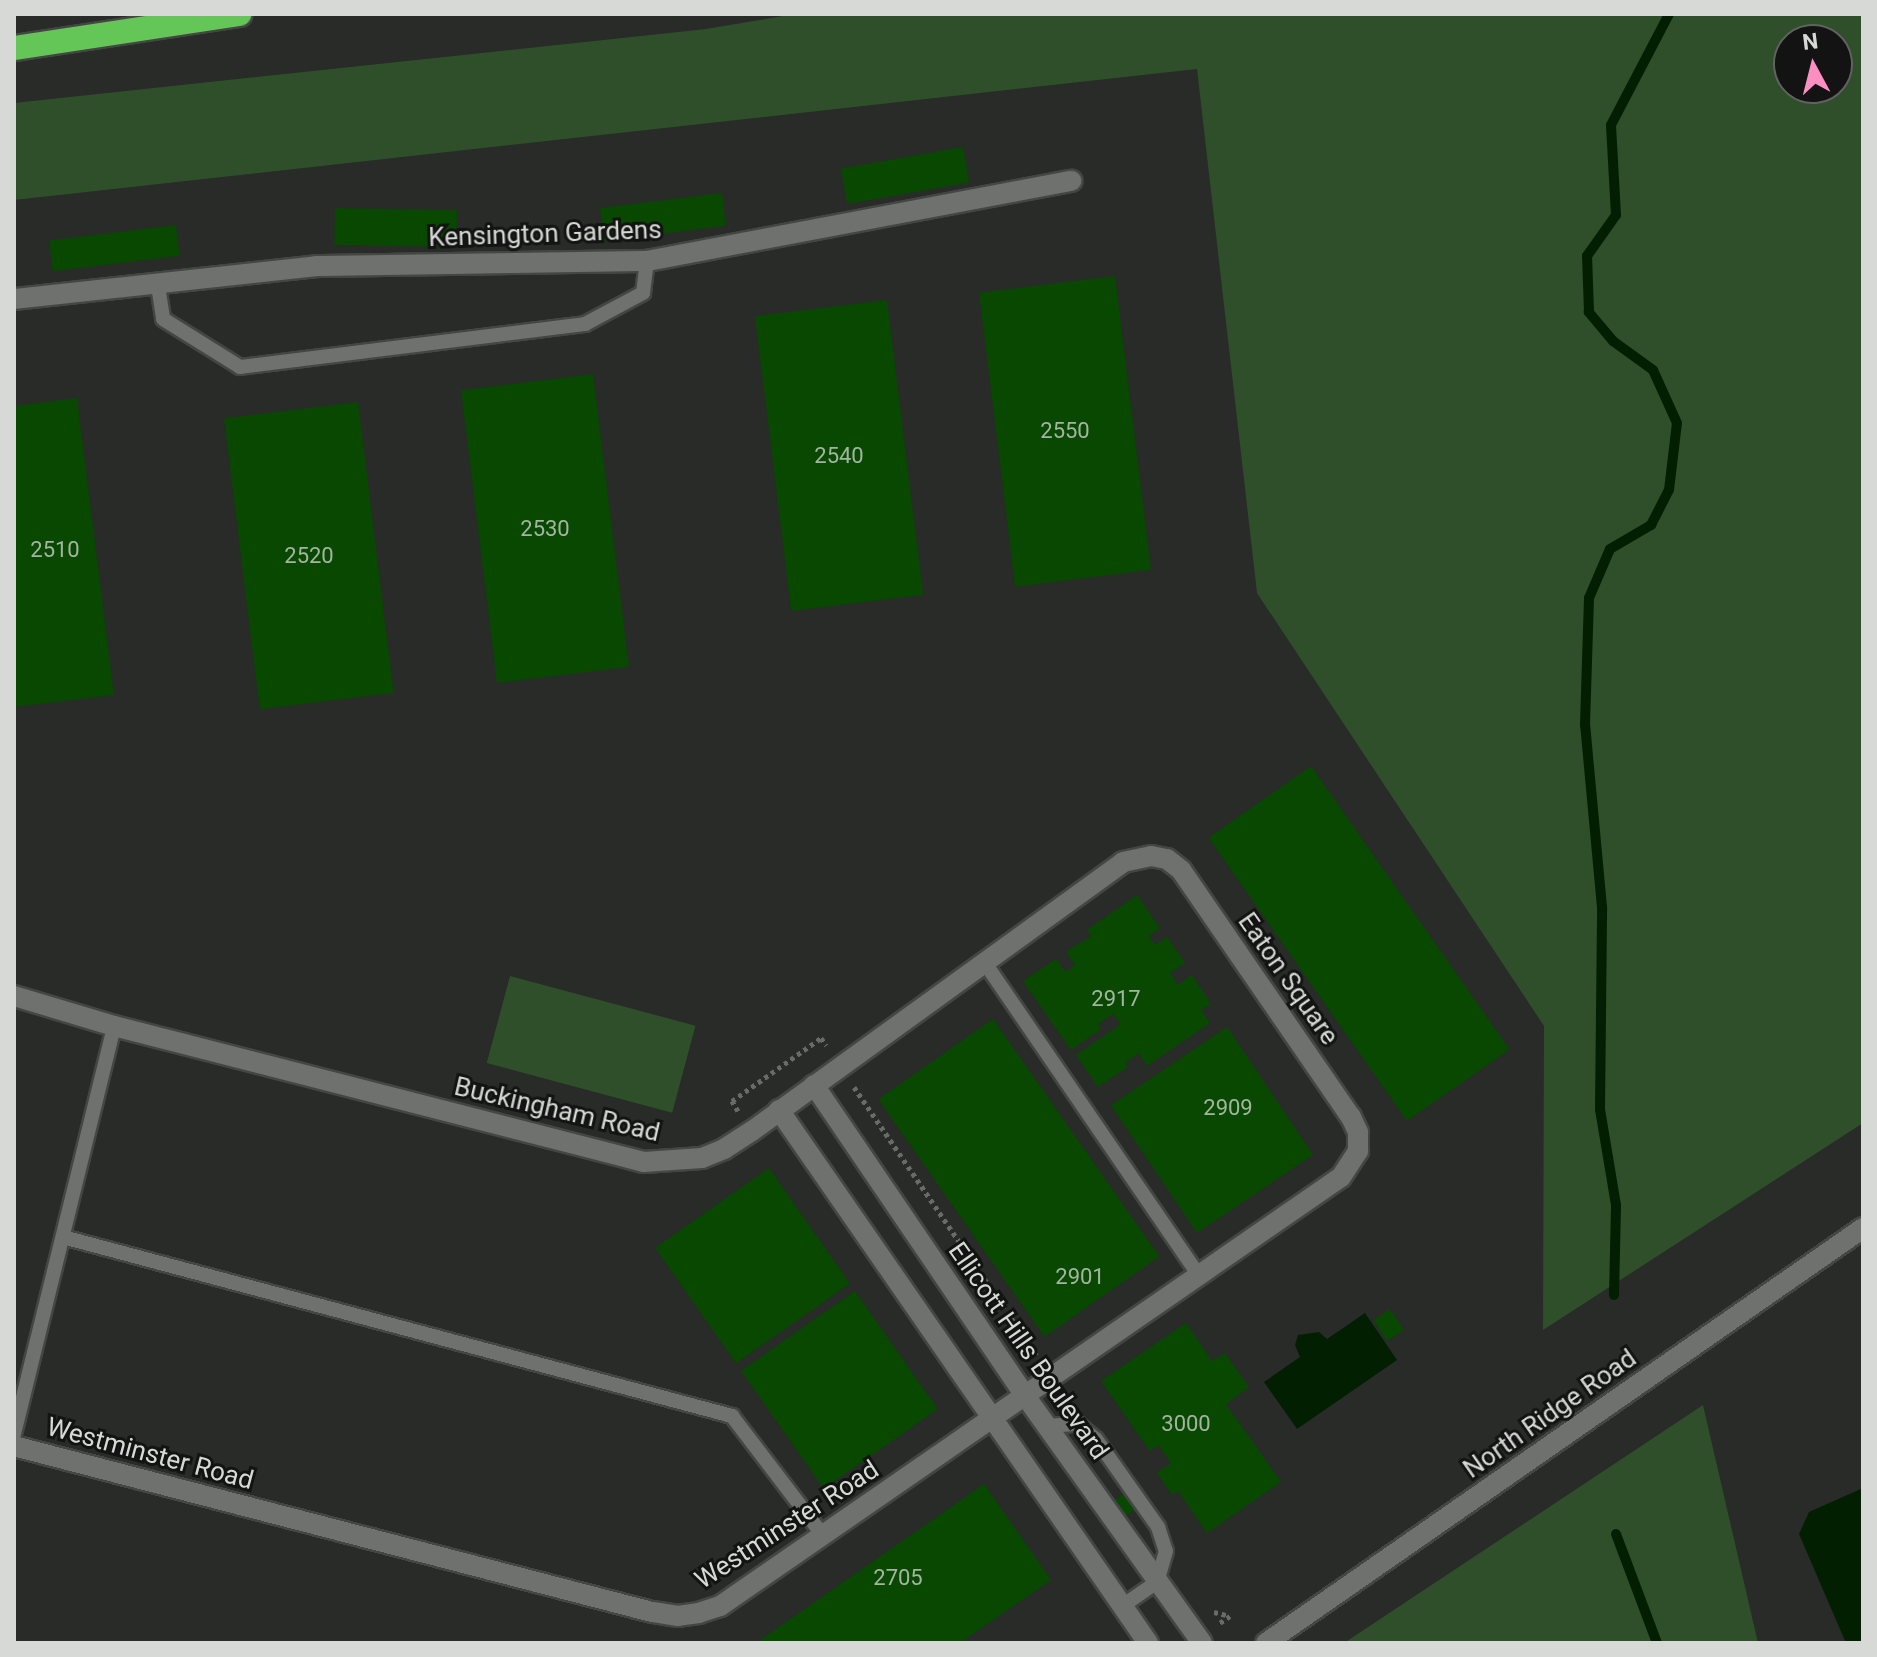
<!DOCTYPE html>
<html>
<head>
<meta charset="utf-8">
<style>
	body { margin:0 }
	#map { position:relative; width:1877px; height:1657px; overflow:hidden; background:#282b28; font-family:Roboto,sans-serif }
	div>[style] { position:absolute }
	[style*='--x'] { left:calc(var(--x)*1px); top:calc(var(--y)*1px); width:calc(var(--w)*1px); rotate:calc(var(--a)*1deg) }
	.green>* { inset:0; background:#2f4f2a; transform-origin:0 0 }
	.water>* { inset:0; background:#022001 }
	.stream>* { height:10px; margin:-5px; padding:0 5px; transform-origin:5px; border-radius:5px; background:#022001 }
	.building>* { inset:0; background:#084800; transform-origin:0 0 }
	.path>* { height:5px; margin-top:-2.5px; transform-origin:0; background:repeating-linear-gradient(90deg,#696b69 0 4px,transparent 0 8px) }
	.roads { filter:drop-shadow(2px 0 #444644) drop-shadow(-2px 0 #444644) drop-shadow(0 2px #444644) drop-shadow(0 -2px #444644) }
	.service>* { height:14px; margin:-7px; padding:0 7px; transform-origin:7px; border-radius:7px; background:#6e716e }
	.minor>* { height:20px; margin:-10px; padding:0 10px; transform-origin:10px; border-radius:10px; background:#6e716e }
	.tertiary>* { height:20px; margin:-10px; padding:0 10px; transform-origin:10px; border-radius:10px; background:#6e716e }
	.motorway>* { height:24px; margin:-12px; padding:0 12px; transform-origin:12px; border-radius:12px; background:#65c658 }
	span { translate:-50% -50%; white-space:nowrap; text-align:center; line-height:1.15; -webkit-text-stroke:6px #121312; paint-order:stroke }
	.number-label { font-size:22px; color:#a3b5a1 }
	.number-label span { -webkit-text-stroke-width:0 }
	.street-label { font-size:26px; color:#d7d9d7 }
	.frame { position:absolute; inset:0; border:16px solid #d7d9d7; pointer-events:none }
	.north { position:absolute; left:1773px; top:24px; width:80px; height:80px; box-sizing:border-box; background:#121312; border:2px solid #616261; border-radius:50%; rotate:353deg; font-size:22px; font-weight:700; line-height:32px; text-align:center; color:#d7d9d7 }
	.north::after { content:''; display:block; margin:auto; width:28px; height:36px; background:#fc8fc2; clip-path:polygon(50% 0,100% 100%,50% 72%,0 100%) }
</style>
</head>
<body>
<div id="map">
	<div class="green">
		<div style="clip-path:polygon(evenodd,795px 14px,1863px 14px,1863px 1123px,1543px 1330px,1544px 1026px,1257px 593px,1197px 69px,14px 200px,14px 103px,706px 29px,795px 14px,1789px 40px,1837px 40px,1837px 88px,1789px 88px,1789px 40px)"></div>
		<div style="left:510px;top:976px;width:192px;height:90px;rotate:15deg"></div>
		<div style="clip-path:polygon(1703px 1405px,1758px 1643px,1344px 1643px)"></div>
	</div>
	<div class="water">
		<div style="clip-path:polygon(1365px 1313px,1397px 1360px,1297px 1429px,1264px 1382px,1300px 1357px,1295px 1345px,1298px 1335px,1319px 1332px,1327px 1339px)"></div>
		<div style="clip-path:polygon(1863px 1488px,1863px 1643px,1846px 1643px,1799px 1534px,1809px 1512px)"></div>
	</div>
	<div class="stream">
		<div style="--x:1614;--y:1295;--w:90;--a:-88.7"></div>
		<div style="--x:1616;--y:1205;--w:97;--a:-99.5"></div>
		<div style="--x:1600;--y:1109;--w:202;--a:-89.4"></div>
		<div style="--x:1602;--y:907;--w:183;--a:-95.3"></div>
		<div style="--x:1585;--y:725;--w:127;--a:-88.2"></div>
		<div style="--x:1589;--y:598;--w:53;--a:-66.8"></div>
		<div style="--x:1610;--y:549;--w:48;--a:-30.3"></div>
		<div style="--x:1651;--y:525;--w:39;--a:-63"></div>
		<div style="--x:1669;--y:490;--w:67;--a:-83.2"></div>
		<div style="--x:1677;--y:423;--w:58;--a:-114.4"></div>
		<div style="--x:1653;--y:370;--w:49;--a:-144.1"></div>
		<div style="--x:1613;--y:341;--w:38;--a:-130"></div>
		<div style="--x:1589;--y:312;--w:56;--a:-92"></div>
		<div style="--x:1587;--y:256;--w:50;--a:-54.7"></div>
		<div style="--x:1616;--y:215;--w:90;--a:-93.2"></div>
		<div style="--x:1611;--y:125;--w:125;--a:-62.4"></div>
		<div style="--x:1616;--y:1534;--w:116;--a:69.4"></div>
	</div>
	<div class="building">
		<div style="left:963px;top:147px;width:36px;height:124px;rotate:80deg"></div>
		<div style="left:722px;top:193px;width:33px;height:123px;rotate:83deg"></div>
		<div style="left:335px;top:208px;width:122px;height:37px;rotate:1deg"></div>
		<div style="left:176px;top:225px;width:31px;height:128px;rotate:83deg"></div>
		<div style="left:1115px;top:276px;width:296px;height:137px;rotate:83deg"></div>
		<div style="left:887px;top:300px;width:297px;height:133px;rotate:83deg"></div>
		<div style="left:593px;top:374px;width:295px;height:133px;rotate:83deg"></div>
		<div style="clip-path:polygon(77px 398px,114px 695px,14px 707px,14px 406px)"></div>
		<div style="left:358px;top:402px;width:293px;height:135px;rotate:83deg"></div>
		<div style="left:1311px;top:766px;width:346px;height:125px;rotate:55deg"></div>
		<div style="clip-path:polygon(1137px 895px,1160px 928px,1149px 936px,1155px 945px,1167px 937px,1185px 963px,1170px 973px,1178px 985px,1192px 975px,1211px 1004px,1201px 1010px,1210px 1023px,1147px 1066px,1139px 1053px,1125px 1063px,1128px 1067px,1098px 1087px,1076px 1055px,1121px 1024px,1113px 1014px,1098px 1024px,1101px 1029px,1071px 1050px,1023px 981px,1056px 959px,1065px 972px,1075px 965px,1066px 952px,1091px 936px,1087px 930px)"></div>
		<div style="left:993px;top:1019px;width:290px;height:140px;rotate:55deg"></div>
		<div style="left:1227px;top:1027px;width:154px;height:140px;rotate:56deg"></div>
		<div style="left:769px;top:1168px;width:141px;height:139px;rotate:55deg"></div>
		<div style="left:855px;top:1291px;width:144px;height:139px;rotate:55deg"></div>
		<div style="left:1390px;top:1309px;width:25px;height:20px;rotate:56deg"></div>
		<div style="clip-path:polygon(1186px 1323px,1212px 1361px,1225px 1353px,1249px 1387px,1226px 1404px,1281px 1482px,1207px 1533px,1178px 1491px,1172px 1495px,1157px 1473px,1171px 1463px,1158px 1445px,1150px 1451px,1101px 1381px)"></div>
		<div style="clip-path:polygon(984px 1484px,1051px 1580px,960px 1643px,756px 1643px)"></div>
		<div style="left:1128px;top:1491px;width:19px;height:16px;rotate:55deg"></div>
	</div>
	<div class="path">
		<div style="--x:854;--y:1087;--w:325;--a:55.8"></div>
		<div style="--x:738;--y:1111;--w:12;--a:-121"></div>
		<div style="--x:732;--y:1101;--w:109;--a:-35.3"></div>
		<div style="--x:821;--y:1038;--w:9;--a:54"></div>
		<div style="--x:1214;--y:1612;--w:16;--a:14"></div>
		<div style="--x:1230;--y:1616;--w:14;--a:146"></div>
	</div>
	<div class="roads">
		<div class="service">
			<div style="--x:158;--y:286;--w:33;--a:81"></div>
			<div style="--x:163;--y:319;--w:91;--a:31.9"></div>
			<div style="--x:240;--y:367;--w:348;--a:-7.1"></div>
			<div style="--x:585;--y:324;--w:66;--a:-28.1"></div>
			<div style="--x:643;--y:293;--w:32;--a:-83"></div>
			<div style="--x:985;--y:963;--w:377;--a:55.6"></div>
			<div style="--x:63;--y:1237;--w:693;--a:14.98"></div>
			<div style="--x:732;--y:1416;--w:148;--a:52.7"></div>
			<div style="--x:1046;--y:1426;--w:32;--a:-4"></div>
			<div style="--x:1078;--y:1424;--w:23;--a:40"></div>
			<div style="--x:1096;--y:1439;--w:108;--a:54.8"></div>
			<div style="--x:1158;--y:1527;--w:25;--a:72"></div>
			<div style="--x:1166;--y:1551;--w:32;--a:106"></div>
			<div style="--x:1157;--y:1582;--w:44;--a:145.2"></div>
			<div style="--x:14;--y:1434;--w:420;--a:-76.2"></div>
		</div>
		<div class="minor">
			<div style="--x:14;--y:299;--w:304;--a:-6.2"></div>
			<div style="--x:316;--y:266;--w:331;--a:-0.9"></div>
			<div style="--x:647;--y:261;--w:432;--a:-10.7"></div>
			<div style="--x:14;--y:996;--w:104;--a:16.7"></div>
			<div style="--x:114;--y:1026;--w:547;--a:14.39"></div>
			<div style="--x:644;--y:1162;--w:58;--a:-3.9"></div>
			<div style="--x:702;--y:1158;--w:24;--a:-22"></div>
			<div style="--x:724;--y:1149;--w:33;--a:-33"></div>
			<div style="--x:752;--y:1131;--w:458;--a:-35.9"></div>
			<div style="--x:1123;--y:862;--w:29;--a:-12"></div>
			<div style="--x:1151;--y:856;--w:16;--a:11"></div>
			<div style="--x:1167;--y:859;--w:18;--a:38"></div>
			<div style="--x:1181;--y:870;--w:300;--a:55.5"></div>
			<div style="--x:1351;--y:1117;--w:17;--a:65"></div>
			<div style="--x:1358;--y:1132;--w:19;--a:90"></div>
			<div style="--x:1358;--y:1151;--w:31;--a:123"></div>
			<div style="--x:1341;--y:1177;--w:755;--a:145.36"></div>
			<div style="--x:720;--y:1606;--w:22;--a:162"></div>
			<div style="--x:699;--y:1613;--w:21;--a:172"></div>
			<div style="--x:678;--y:1616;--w:26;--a:-171"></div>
			<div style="--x:652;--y:1612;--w:659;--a:-165.42"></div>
			<div style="--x:814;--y:1085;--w:377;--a:55.8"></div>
			<div style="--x:1026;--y:1397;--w:302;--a:54.4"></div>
			<div style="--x:779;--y:1110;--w:648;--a:55.3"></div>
		</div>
		<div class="tertiary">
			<div style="--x:1266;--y:1643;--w:727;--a:-34.8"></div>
		</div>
		<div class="motorway">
			<div style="--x:14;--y:48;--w:228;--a:-8.6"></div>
		</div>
	</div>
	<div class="number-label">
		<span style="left:1065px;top:431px">2550</span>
		<span style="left:839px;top:456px">2540</span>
		<span style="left:545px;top:529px">2530</span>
		<span style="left:55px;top:550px">2510</span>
		<span style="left:309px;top:556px">2520</span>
		<span style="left:1116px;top:999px">2917</span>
		<span style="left:1228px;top:1108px">2909</span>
		<span style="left:1080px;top:1277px">2901</span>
		<span style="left:1186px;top:1424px">3000</span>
		<span style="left:898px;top:1578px">2705</span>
	</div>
	<div class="street-label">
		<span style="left:545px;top:234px;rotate:-2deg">Kensington Gardens</span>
		<span style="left:1288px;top:979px;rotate:55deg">Eaton Square</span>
		<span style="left:557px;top:1110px;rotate:13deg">Buckingham Road</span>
		<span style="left:1028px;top:1351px;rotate:55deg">Ellicott Hills Boulevard</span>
		<span style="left:1550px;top:1414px;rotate:-35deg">North Ridge Road</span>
		<span style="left:150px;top:1454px;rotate:15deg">Westminster Road</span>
		<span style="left:787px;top:1525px;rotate:-33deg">Westminster Road</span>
	</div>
	<div class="frame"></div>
	<div class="north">N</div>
</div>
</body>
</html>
